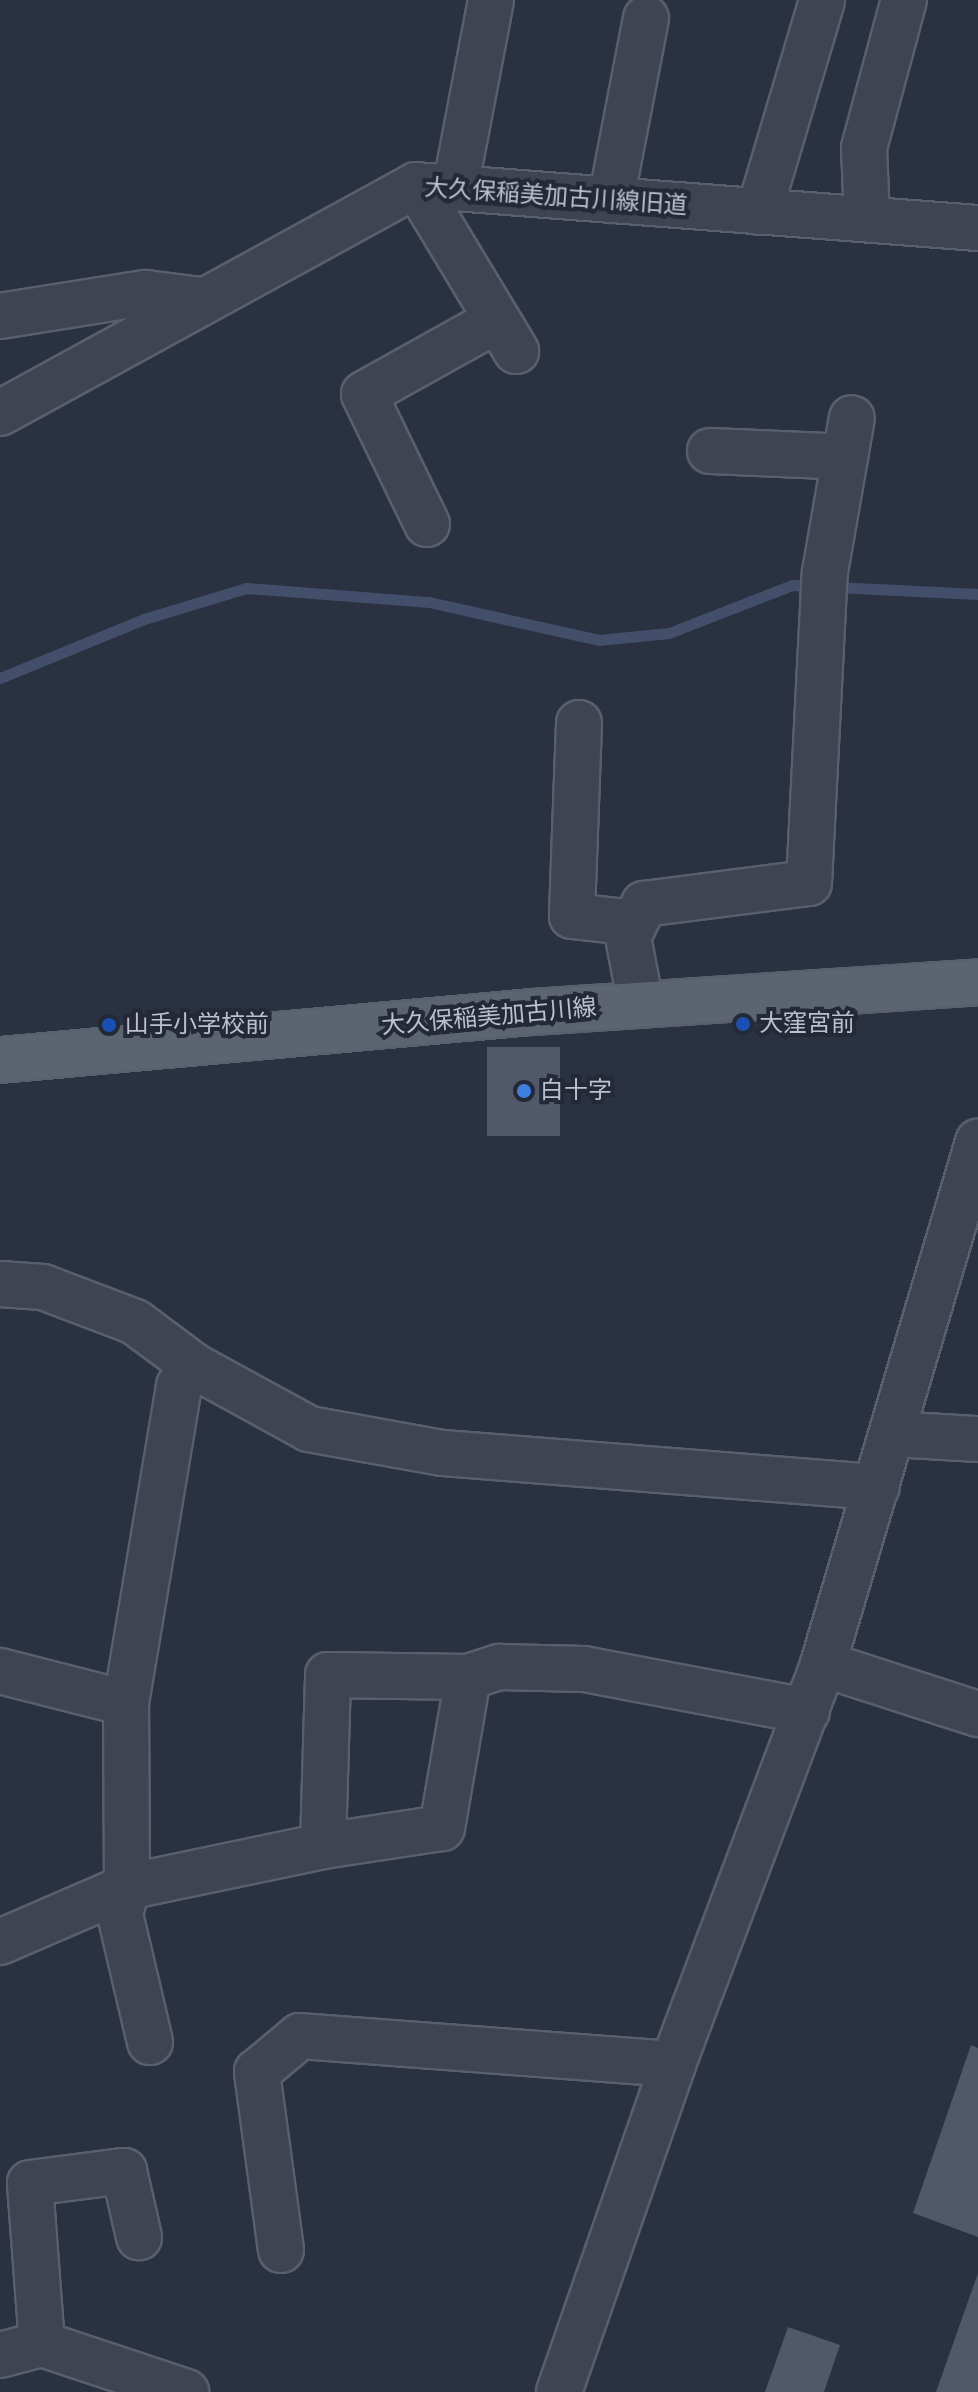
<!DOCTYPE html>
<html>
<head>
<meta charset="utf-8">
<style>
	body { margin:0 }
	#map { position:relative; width:978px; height:2392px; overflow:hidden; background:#2a3141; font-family:"Fira Sans Condensed","Noto Sans JP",sans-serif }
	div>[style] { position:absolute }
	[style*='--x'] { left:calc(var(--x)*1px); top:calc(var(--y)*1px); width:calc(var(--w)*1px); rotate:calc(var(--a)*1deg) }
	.stream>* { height:11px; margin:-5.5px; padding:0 5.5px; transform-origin:5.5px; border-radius:5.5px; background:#434f6a }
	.building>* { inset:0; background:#51586a; transform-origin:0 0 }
	.roads { filter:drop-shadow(2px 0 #595f6c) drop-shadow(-2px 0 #595f6c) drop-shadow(0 2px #595f6c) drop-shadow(0 -2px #595f6c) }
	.minor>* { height:44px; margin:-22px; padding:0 22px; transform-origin:22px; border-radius:22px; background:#3e4451 }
	.major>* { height:44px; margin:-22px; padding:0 22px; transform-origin:22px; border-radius:22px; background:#5c6371 }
	.dots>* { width:22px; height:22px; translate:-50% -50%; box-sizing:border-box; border:4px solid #232937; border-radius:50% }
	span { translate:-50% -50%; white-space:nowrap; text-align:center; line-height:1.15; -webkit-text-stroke:8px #232937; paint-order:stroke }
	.street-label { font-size:24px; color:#bbc0cb }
	.poi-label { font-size:24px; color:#bbc0cb }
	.left { translate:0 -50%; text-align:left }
</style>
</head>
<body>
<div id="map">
	<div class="stream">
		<div style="--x:835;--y:587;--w:143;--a:2.8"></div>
		<div style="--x:0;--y:678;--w:156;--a:-22.3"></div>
		<div style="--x:144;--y:619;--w:107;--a:-16.9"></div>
		<div style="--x:246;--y:588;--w:184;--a:4.4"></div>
		<div style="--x:429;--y:602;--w:174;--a:12.6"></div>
		<div style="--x:599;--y:640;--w:70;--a:-5.7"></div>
		<div style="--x:669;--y:633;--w:132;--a:-21.3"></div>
		<div style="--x:792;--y:585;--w:25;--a:2"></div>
	</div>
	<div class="building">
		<div style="left:487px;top:1047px;width:73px;height:89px"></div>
		<div style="clip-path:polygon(971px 2045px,978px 2048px,978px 2237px,913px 2213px)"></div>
		<div style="clip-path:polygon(978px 2273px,978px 2392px,936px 2392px)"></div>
		<div style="clip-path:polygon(788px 2327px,840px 2345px,824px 2392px,765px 2392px)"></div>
	</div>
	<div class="roads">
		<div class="minor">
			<div style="--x:416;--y:185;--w:194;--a:58.9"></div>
			<div style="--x:455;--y:189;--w:192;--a:-79.2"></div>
			<div style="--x:611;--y:200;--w:185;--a:-79.1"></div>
			<div style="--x:759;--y:212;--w:221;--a:-73.4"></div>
			<div style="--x:867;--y:219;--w:71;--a:-92.4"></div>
			<div style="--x:864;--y:148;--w:153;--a:-74.9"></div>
			<div style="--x:0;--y:316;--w:148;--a:-9"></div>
			<div style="--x:146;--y:293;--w:55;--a:7.3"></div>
			<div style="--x:0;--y:413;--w:474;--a:-28.7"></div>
			<div style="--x:416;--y:185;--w:564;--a:4.38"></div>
			<div style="--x:710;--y:451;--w:135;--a:2.5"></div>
			<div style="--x:427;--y:524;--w:144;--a:-115.9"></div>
			<div style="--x:364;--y:394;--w:152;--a:-29.1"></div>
			<div style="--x:579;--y:723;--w:193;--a:92.1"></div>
			<div style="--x:572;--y:916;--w:63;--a:6.3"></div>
			<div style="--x:641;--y:1005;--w:69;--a:-100.8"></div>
			<div style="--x:628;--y:937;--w:37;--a:-64"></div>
			<div style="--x:644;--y:904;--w:166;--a:-7.3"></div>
			<div style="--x:809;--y:883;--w:311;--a:-87.1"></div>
			<div style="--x:825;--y:572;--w:156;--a:-80.1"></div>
			<div style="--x:0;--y:1284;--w:43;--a:4"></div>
			<div style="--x:43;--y:1287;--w:98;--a:20.8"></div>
			<div style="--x:135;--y:1322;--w:74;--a:36.7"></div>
			<div style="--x:194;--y:1366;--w:131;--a:28.7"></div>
			<div style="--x:309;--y:1429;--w:136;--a:10.2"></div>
			<div style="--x:443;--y:1453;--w:435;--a:4.5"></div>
			<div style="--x:893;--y:1434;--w:85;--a:3.4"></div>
			<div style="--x:823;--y:1664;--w:163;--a:17.9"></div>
			<div style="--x:0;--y:1671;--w:130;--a:14.3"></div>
			<div style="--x:323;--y:1846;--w:171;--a:-88.3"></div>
			<div style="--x:328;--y:1675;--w:140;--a:0.8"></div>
			<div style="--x:468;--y:1677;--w:33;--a:-18"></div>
			<div style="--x:499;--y:1667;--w:85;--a:1.3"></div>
			<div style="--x:584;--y:1669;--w:227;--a:10.7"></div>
			<div style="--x:0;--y:1942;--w:138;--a:-23.4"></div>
			<div style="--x:127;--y:1887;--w:200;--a:-11.8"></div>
			<div style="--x:323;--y:1846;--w:120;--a:-8.6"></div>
			<div style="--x:442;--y:1828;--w:153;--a:-80.2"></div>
			<div style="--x:150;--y:2042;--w:131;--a:-103.2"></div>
			<div style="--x:120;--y:1914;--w:28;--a:-75"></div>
			<div style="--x:127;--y:1887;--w:184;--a:-90.3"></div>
			<div style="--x:126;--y:1703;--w:321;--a:-80.5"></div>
			<div style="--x:179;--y:1386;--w:25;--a:-53"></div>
			<div style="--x:281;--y:2250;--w:180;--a:-97.7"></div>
			<div style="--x:257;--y:2072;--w:56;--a:-39.9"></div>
			<div style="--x:300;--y:2036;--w:374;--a:4.3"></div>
			<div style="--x:42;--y:2344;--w:161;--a:-94.3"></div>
			<div style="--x:30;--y:2183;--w:95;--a:-7.3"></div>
			<div style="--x:124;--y:2171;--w:68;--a:77.2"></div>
			<div style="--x:0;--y:2355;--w:43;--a:-14.7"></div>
			<div style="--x:42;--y:2344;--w:152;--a:18.4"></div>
			<div style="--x:559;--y:2392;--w:347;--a:-70.8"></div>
			<div style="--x:673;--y:2064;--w:427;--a:-69.4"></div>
			<div style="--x:823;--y:1664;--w:545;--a:-73.46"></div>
		</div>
		<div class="major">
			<div style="--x:0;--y:1060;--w:534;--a:-5.16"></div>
			<div style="--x:532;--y:1012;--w:447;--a:-3.8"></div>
		</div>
	</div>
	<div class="dots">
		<div style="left:743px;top:1024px;background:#1a4fb4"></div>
		<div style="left:109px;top:1025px;background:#1a4fb4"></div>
		<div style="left:524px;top:1091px;background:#3f7fe0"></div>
	</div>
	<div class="street-label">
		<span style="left:556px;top:197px;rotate:4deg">大久保稲美加古川線旧道</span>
		<span style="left:489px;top:1017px;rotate:-5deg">大久保稲美加古川線</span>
	</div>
	<div class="poi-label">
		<span class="left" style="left:759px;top:1024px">大窪宮前</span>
		<span class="left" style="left:125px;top:1025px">山手小学校前</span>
		<span class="left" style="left:540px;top:1091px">白十字</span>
	</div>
</div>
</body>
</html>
